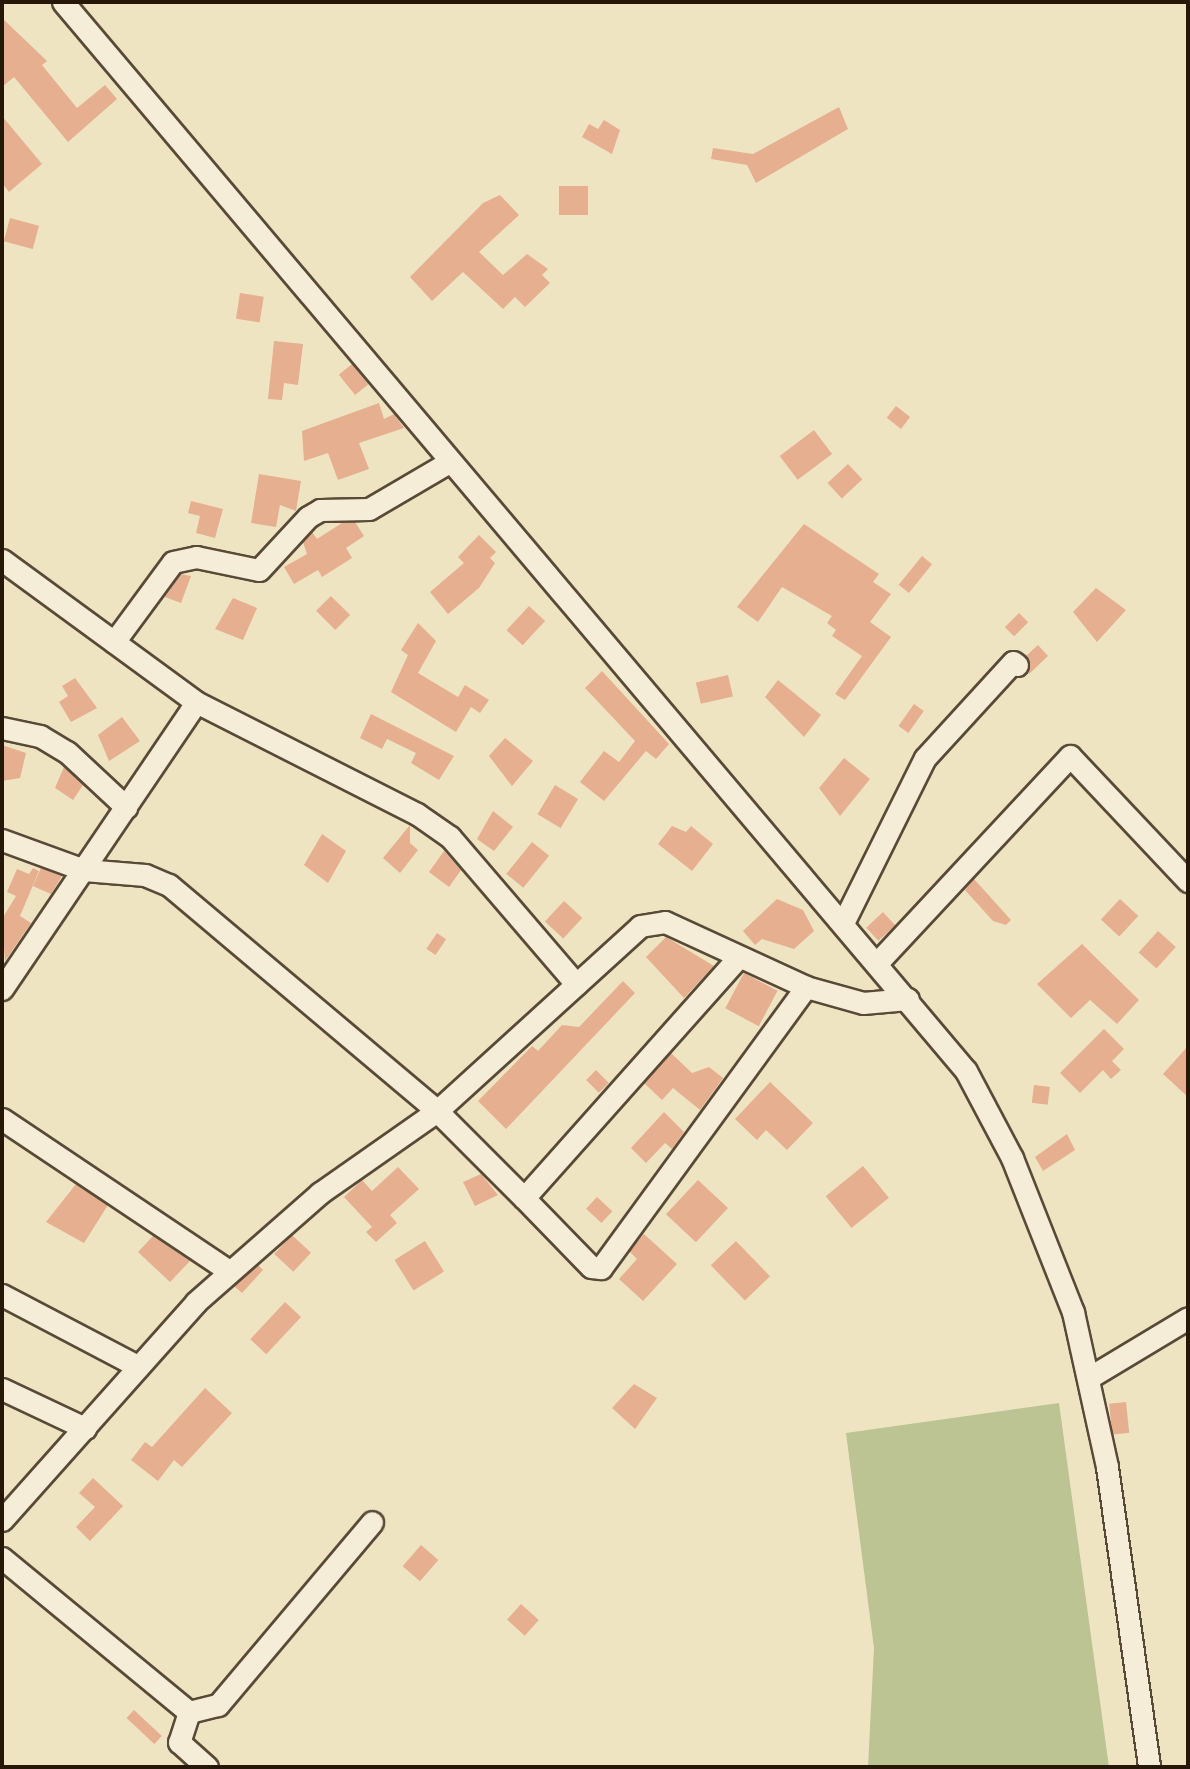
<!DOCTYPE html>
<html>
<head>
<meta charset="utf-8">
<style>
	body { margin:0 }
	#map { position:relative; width:1190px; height:1769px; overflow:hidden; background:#efe4c2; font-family:"Sorts Mill Goudy",serif }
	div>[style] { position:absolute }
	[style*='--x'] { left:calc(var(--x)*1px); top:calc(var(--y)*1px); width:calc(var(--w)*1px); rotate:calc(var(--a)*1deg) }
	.green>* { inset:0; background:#bbc492 }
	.building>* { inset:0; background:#e5af90; transform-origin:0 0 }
	.roads { filter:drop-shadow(2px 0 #594a37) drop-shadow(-2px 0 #594a37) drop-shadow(0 2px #594a37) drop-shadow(0 -2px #594a37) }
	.minor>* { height:21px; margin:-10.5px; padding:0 10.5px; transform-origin:10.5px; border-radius:10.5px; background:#f5edd7 }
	span { translate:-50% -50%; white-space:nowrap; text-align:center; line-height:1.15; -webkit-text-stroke:5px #f5edd7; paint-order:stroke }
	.frame { position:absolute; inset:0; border:4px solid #271709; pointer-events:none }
</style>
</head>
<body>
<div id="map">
	<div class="green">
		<div style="clip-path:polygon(1059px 1403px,1109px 1767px,868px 1767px,874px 1648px,846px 1433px)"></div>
	</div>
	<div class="building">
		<div style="clip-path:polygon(2px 18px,47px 61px,42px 65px,77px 108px,105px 85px,117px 99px,68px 142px,14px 77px,2px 87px)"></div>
		<div style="clip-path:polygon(839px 107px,848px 129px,756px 183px,747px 165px,711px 159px,713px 148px,753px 154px)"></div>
		<div style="clip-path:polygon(2px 116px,42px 164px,9px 192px,2px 183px)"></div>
		<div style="clip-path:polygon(604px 120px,620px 130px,612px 154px,582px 137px,589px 124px,598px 129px)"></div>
		<div style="left:588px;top:186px;width:29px;height:29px;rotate:90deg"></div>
		<div style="clip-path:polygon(500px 195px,519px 215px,479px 252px,503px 275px,527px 254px,548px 269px,542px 275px,550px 283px,525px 307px,515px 297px,503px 309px,463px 272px,432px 301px,410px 277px,483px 203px)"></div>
		<div style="left:10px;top:218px;width:30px;height:24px;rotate:15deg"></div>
		<div style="left:240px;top:293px;width:24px;height:26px;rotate:9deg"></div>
		<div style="clip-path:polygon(274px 341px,303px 344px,298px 385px,284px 383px,282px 400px,268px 399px)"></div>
		<div style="left:352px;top:364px;width:26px;height:17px;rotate:51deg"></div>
		<div style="clip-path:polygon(379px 403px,384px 419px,394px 414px,404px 428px,359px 443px,369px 469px,338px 480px,328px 453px,304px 461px,302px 431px)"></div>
		<div style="left:896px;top:406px;width:18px;height:15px;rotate:38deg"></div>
		<div style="left:814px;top:430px;width:30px;height:43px;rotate:53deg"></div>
		<div style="left:848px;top:464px;width:21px;height:28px;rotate:47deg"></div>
		<div style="clip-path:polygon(259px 474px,301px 481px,296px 511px,280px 505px,276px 527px,251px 523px)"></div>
		<div style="clip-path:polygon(191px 501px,223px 509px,215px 538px,196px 533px,200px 516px,188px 513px)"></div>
		<div style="clip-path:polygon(355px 522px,364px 536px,346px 548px,352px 558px,322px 577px,318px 570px,294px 584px,284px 567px,307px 554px,303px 542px,312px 532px,317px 539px,342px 523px)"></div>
		<div style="clip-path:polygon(804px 524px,879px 574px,873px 582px,891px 594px,870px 622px,891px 637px,845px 700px,835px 694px,862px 656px,832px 636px,836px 630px,827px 623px,832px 616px,782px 587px,758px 622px,737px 607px)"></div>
		<div style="clip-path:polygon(479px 535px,496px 552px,490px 558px,495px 563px,479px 588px,448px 614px,430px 592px,464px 563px,458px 557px)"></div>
		<div style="left:922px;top:556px;width:13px;height:37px;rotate:39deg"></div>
		<div style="clip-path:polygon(181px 574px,191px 576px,181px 603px,165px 597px)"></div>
		<div style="clip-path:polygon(1096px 588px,1126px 610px,1097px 642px,1073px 612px)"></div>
		<div style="left:331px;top:596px;width:27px;height:21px;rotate:45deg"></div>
		<div style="clip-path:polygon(233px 598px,257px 608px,243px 640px,215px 629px)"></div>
		<div style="left:529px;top:606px;width:22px;height:33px;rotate:43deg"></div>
		<div style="left:1019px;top:613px;width:13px;height:20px;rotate:45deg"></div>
		<div style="clip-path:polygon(418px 623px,436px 641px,418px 673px,458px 697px,465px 685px,489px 700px,480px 713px,471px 707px,456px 732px,391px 692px,408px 655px,401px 650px)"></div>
		<div style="clip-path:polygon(1038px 645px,1048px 656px,1029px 674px,1026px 656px)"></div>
		<div style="clip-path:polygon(602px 671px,669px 744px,656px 759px,646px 751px,604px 801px,580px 782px,604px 751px,619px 762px,635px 741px,585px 688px)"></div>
		<div style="left:728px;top:675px;width:22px;height:33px;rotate:77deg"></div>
		<div style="clip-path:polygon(75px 678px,97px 708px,71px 722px,59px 702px,68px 696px,62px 686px)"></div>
		<div style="clip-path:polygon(778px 680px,821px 715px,804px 737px,765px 697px)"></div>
		<div style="left:914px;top:704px;width:12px;height:27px;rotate:35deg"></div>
		<div style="clip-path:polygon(371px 714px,454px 756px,439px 780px,411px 763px,416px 753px,387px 739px,382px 749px,360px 738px)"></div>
		<div style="clip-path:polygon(122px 717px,140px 741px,109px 761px,98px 735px)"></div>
		<div style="clip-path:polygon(505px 738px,533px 761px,512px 786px,489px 756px)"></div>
		<div style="clip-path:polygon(2px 745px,26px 753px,20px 778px,2px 781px)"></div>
		<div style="clip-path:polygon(844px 758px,870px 779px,840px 816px,819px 788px)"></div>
		<div style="clip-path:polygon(64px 767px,83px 785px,73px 800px,55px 788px)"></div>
		<div style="left:555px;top:785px;width:27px;height:34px;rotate:31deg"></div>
		<div style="clip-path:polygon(493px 811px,513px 827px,494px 851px,477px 839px)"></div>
		<div style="clip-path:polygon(410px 825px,410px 843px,418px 850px,400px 873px,383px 858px)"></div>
		<div style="clip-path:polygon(672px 826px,686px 832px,691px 826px,713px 844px,692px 871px,658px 844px)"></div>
		<div style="clip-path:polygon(322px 834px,346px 851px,328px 883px,304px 865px)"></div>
		<div style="left:532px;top:842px;width:22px;height:41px;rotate:39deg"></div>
		<div style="clip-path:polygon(444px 851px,461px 870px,449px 887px,429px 872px)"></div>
		<div style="clip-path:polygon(33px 868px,39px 871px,20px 916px,31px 923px,5px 961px,2px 919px,16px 896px,7px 892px,17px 869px,29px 874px)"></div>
		<div style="clip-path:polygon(41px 868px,62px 876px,51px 894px,33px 886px)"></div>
		<div style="clip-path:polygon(974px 879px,1011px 920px,1006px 925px,993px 921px,965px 890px)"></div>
		<div style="clip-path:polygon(777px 899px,803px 910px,814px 931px,794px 949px,762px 939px,755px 945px,743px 931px)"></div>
		<div style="left:1120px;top:899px;width:25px;height:28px;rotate:43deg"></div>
		<div style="left:564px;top:901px;width:25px;height:28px;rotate:43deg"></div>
		<div style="left:883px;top:912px;width:18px;height:23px;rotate:47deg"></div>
		<div style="left:1158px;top:931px;width:24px;height:29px;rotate:42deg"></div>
		<div style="left:437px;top:933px;width:11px;height:19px;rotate:34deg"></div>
		<div style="clip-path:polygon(666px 937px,714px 966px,684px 998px,646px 957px)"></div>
		<div style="clip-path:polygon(1082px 944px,1139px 1000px,1117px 1024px,1090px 1000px,1071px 1018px,1037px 984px)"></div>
		<div style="left:744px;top:973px;width:38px;height:40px;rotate:28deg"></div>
		<div style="clip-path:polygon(623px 981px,635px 993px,506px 1129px,478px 1101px,532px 1046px,538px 1051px,562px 1025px,579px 1027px)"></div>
		<div style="clip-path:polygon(1104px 1029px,1124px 1049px,1112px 1061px,1121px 1070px,1111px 1079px,1103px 1070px,1080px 1093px,1060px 1073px)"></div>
		<div style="clip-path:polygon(1188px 1046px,1188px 1097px,1163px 1074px)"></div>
		<div style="clip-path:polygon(671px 1053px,692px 1073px,709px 1067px,723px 1078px,700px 1110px,673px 1088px,662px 1100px,644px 1083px)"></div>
		<div style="left:596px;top:1070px;width:18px;height:14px;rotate:45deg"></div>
		<div style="clip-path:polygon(770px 1082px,813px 1123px,787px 1150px,766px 1130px,757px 1140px,735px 1119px)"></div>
		<div style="left:1034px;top:1085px;width:16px;height:18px;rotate:7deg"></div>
		<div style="clip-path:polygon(664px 1112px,684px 1132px,672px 1149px,665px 1143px,646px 1163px,631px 1148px)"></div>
		<div style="clip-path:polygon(1067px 1134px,1075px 1150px,1043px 1171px,1035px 1157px)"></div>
		<div style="left:863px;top:1166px;width:41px;height:48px;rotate:51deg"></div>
		<div style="clip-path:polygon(398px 1167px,419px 1189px,390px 1215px,397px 1223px,376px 1242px,366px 1232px,372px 1227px,344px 1197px,362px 1180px,372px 1191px)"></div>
		<div style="clip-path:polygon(481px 1174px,498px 1195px,475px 1206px,463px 1182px)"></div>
		<div style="left:698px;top:1180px;width:41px;height:47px;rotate:43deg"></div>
		<div style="clip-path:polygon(76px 1184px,108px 1205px,84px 1243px,46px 1222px)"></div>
		<div style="left:597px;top:1197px;width:21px;height:16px;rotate:43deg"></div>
		<div style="clip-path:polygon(644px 1234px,677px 1264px,643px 1301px,619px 1279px,637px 1259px,629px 1251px)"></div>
		<div style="left:292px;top:1235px;width:26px;height:26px;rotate:43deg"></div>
		<div style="clip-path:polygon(153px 1236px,190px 1261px,170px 1282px,138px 1252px)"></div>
		<div style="left:425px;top:1241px;width:36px;height:36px;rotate:58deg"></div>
		<div style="left:736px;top:1241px;width:49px;height:35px;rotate:46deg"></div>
		<div style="clip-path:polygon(258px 1265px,263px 1270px,242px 1293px,234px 1286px)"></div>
		<div style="left:285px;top:1302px;width:22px;height:51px;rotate:43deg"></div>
		<div style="clip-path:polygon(634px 1384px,657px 1398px,635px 1429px,612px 1408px)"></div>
		<div style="clip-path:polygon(205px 1388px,232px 1413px,182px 1467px,174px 1460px,158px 1481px,131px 1460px,145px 1442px,152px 1447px)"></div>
		<div style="left:1126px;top:1402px;width:31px;height:17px;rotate:84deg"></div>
		<div style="clip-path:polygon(93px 1478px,123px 1506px,90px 1541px,76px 1527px,95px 1507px,79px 1493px)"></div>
		<div style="left:421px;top:1545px;width:23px;height:28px;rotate:41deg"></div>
		<div style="left:521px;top:1604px;width:24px;height:21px;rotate:42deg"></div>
		<div style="left:134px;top:1710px;width:38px;height:11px;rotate:43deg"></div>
	</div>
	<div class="roads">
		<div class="minor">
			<div style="--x:63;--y:2;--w:1399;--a:49.81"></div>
			<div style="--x:966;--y:1071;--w:98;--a:62.1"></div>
			<div style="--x:1012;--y:1158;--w:166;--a:68.4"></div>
			<div style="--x:1073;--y:1312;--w:159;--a:77.6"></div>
			<div style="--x:1107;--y:1467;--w:303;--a:82"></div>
			<div style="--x:2;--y:560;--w:240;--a:36.2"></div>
			<div style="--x:196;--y:702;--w:248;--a:26.9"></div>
			<div style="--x:417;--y:814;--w:40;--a:34.9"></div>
			<div style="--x:450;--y:837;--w:194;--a:49.4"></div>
			<div style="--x:114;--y:642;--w:99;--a:-53.6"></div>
			<div style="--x:173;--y:562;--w:24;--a:-12"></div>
			<div style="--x:196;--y:557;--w:64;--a:11.7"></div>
			<div style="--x:259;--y:570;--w:72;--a:-47.2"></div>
			<div style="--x:308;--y:517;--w:14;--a:-30"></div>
			<div style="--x:320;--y:510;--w:49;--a:-1.2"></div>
			<div style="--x:369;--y:509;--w:93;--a:-30.4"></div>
			<div style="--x:2;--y:728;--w:39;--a:12"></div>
			<div style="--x:40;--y:736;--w:31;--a:31"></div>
			<div style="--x:67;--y:752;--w:81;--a:43"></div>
			<div style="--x:2;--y:840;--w:87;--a:20.1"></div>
			<div style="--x:84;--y:870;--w:61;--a:4.7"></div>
			<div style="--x:145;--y:875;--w:26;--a:23"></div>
			<div style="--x:169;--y:885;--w:351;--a:40.1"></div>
			<div style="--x:437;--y:1111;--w:123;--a:45"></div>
			<div style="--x:524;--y:1198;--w:323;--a:-48.3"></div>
			<div style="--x:843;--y:923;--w:184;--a:-63.6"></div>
			<div style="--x:925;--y:758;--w:130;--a:-47.5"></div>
			<div style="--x:1013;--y:662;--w:5;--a:37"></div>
			<div style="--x:877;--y:963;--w:283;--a:-47"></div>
			<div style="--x:1070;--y:756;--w:172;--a:46.7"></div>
			<div style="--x:2;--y:989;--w:346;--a:-55.9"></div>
			<div style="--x:2;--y:1119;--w:273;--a:33.8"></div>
			<div style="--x:524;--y:1198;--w:96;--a:45.8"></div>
			<div style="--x:591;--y:1267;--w:10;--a:6"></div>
			<div style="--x:601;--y:1268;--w:348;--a:-53.9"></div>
			<div style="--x:2;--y:1295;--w:153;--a:27.7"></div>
			<div style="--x:1090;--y:1377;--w:114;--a:-31"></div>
			<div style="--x:2;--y:1389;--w:92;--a:25.2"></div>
			<div style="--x:2;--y:1520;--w:292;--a:-48.3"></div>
			<div style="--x:196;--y:1302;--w:165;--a:-41.3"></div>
			<div style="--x:320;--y:1193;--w:143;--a:-35"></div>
			<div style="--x:437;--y:1111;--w:275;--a:-42.3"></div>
			<div style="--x:640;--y:926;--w:25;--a:-9"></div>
			<div style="--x:665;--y:922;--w:155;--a:24.7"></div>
			<div style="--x:806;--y:987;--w:59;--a:15.7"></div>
			<div style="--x:863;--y:1003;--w:45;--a:-5.1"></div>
			<div style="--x:2;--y:1558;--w:242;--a:39.5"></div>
			<div style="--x:189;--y:1712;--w:30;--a:-14"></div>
			<div style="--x:218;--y:1705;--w:239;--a:-49.9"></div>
			<div style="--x:189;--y:1712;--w:32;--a:108"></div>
			<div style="--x:179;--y:1742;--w:38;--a:42"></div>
		</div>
	</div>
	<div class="frame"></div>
</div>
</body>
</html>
